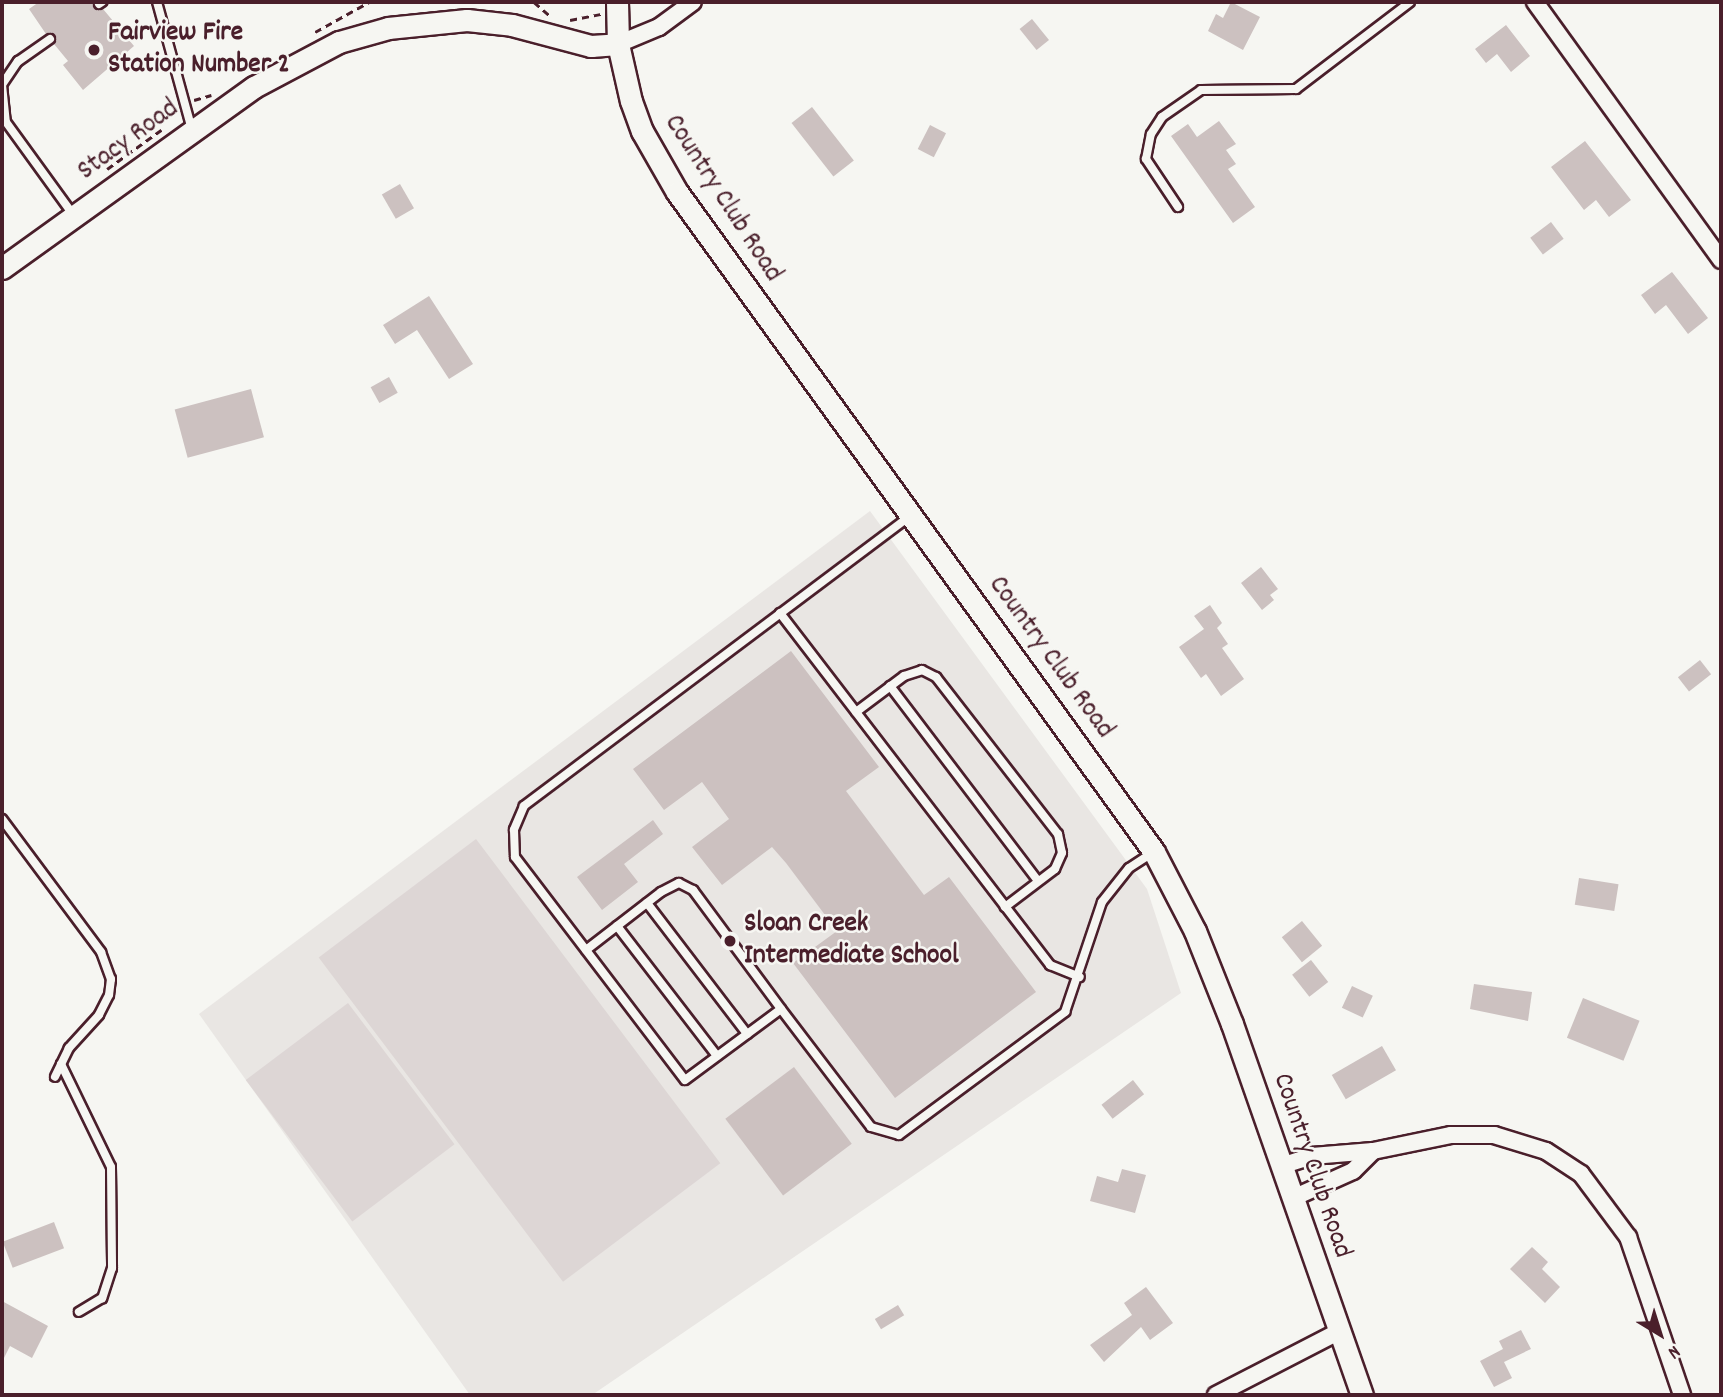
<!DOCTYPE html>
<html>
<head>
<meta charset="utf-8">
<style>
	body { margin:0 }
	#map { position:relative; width:1723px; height:1397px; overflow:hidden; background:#f6f6f2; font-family:Dekko,sans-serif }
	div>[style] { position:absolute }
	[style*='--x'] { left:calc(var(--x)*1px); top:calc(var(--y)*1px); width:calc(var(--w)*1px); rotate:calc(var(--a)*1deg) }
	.built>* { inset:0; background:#e9e6e3 }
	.green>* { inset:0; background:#ddd6d5; transform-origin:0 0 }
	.building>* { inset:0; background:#ccc1c0; transform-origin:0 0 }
	.path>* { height:2.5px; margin-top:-1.25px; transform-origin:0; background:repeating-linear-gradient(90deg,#4a1f2b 0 7px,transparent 0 12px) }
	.roads { filter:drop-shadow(2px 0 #4a1f2b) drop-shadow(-2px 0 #4a1f2b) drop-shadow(0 2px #4a1f2b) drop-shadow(0 -2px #4a1f2b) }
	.lane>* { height:8px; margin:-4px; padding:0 4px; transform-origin:4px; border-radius:4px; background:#f6f6f2 }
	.street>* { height:16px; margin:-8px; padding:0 8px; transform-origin:8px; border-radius:8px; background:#f6f6f2 }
	.secondary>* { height:21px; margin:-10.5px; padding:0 10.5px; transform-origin:10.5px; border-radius:10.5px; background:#f6f6f2 }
	.dots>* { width:19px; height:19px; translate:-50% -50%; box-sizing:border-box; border:4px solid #f6f6f2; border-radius:50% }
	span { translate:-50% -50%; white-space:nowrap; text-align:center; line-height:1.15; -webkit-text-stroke:5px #f6f6f2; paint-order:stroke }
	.poi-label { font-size:28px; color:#4a1f2b; font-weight:700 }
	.left { translate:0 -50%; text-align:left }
	.street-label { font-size:28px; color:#4a1f2b }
	.frame { position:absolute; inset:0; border:4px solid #4a1f2b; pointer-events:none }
	.north { position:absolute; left:1625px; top:1299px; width:70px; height:70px; -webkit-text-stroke:5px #f6f6f2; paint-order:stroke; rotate:142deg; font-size:19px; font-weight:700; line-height:28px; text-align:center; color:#4a1f2b }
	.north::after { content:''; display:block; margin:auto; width:24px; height:32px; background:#4a1f2b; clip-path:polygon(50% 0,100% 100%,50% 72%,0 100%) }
</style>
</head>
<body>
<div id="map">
	<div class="built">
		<div style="clip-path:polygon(870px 511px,1147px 889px,1181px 993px,592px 1395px,470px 1395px,199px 1014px)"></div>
	</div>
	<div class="green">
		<div style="left:476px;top:839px;width:406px;height:197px;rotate:53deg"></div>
		<div style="left:348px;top:1003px;width:177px;height:128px;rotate:53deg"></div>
	</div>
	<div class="building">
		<div style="clip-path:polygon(39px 2px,93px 2px,94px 8px,103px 9px,134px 46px,83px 90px,63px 65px,68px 61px,54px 44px,56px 36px,46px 34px,29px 9px)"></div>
		<div style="clip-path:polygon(1231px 2px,1260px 17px,1243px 50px,1208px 31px,1216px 14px,1223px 18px)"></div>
		<div style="left:1032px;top:19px;width:27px;height:16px;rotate:51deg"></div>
		<div style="clip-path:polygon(1506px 25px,1530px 56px,1511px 72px,1497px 54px,1486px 63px,1475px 49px)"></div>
		<div style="left:812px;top:107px;width:68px;height:26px;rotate:52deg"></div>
		<div style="clip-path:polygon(1219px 121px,1236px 144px,1226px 150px,1236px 164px,1228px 169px,1255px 207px,1233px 223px,1171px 136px,1188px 124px,1197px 137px)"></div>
		<div style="left:930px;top:125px;width:18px;height:27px;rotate:27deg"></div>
		<div style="clip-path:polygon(1585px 141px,1631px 200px,1609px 217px,1596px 200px,1584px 210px,1551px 167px)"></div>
		<div style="left:400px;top:184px;width:28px;height:21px;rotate:60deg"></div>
		<div style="left:1551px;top:222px;width:21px;height:26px;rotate:53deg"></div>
		<div style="clip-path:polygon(1672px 272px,1708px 318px,1688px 334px,1666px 305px,1655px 314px,1641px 295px)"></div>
		<div style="clip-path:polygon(429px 296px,473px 364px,449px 379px,417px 330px,395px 344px,383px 325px)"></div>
		<div style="left:389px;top:377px;width:18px;height:21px;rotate:61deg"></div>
		<div style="left:251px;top:389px;width:50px;height:79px;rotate:75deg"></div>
		<div style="clip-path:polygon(1261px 567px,1278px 589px,1270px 595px,1274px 600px,1262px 610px,1241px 583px)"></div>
		<div style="clip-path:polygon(1210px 605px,1222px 623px,1217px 628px,1228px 644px,1222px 648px,1244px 679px,1221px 696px,1206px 674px,1201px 678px,1179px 647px,1204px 629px,1194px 616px)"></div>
		<div style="clip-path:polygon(791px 651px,879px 767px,846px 791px,924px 895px,949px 877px,1036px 992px,895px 1098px,793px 963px,837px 931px,786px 863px,772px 847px,722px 885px,692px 847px,729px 819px,702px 782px,664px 810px,633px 769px)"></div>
		<div style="left:1700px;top:660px;width:18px;height:28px;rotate:52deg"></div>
		<div style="clip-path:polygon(653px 820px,663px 834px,624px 864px,638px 882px,602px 910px,577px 877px)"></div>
		<div style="left:1579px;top:878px;width:40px;height:27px;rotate:9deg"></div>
		<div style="left:1302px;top:921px;width:32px;height:26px;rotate:51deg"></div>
		<div style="left:1311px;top:960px;width:28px;height:24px;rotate:52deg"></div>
		<div style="clip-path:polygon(1474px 984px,1532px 992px,1528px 1021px,1470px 1009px)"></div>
		<div style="left:1352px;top:986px;width:23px;height:24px;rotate:25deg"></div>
		<div style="left:1583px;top:998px;width:61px;height:43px;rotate:22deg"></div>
		<div style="left:1382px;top:1046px;width:28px;height:58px;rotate:60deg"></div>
		<div style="left:794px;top:1067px;width:96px;height:86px;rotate:53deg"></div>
		<div style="left:1133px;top:1080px;width:18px;height:40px;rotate:52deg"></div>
		<div style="clip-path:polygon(1122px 1169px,1146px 1175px,1135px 1213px,1090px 1201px,1097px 1176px,1118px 1182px)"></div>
		<div style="left:54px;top:1222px;width:28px;height:55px;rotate:69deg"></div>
		<div style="clip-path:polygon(1532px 1247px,1548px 1262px,1542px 1269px,1560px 1287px,1545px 1303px,1510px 1269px)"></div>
		<div style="clip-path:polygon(1146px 1287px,1173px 1323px,1150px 1340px,1141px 1327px,1104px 1362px,1090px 1345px,1132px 1315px,1124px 1303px)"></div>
		<div style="clip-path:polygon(2px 1301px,48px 1326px,32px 1358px,10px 1346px,2px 1362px)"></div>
		<div style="left:898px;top:1305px;width:12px;height:27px;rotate:59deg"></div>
		<div style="clip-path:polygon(1521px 1330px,1531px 1349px,1504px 1362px,1512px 1378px,1494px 1387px,1480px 1361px,1503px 1349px,1499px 1341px)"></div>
	</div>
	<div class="path">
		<div style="--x:534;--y:2;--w:21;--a:41"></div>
		<div style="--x:570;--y:20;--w:32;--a:-11"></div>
		<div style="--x:315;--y:32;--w:62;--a:-29.1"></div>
		<div style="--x:194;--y:100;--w:18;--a:-16"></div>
		<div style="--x:107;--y:169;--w:67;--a:-35.8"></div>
	</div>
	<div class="roads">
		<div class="lane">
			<div style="--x:157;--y:2;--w:133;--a:74.7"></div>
			<div style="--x:99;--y:4;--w:4;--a:-34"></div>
			<div style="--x:50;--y:39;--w:39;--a:145"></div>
			<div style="--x:18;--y:61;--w:29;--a:124"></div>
			<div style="--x:2;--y:85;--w:37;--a:84"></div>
			<div style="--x:6;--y:122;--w:116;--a:54.1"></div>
			<div style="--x:1178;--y:207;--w:58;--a:-123.7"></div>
			<div style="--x:1146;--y:159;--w:25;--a:-79"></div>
			<div style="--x:1151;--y:134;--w:20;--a:-57"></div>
			<div style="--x:1162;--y:117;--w:47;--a:-34.7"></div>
			<div style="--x:1201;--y:90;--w:95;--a:-0.6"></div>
			<div style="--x:1296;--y:89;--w:143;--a:-37.3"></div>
			<div style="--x:910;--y:516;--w:483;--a:143.1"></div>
			<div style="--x:524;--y:806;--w:26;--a:113"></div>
			<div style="--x:514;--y:830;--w:27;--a:88"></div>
			<div style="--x:515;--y:857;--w:280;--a:52.7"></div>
			<div style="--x:685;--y:1080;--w:119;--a:-36.5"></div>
			<div style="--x:781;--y:1009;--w:148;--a:52.7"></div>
			<div style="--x:871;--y:1127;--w:29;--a:16"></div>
			<div style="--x:899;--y:1135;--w:207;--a:-36.5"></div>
			<div style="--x:1065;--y:1012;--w:116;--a:-71.4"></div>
			<div style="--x:1102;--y:902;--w:43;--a:-51.5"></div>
			<div style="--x:1129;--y:868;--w:30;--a:-33"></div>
			<div style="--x:780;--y:613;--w:444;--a:52.5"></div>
			<div style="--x:1050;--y:965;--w:32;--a:22"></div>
			<div style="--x:890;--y:686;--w:245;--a:52.8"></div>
			<div style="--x:856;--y:712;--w:60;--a:-36.9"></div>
			<div style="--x:904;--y:676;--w:19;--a:-18"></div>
			<div style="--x:922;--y:670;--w:16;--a:27"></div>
			<div style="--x:936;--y:677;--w:199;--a:52.2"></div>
			<div style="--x:1058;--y:834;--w:19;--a:78"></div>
			<div style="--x:1062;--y:853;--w:17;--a:114"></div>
			<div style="--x:1055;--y:869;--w:63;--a:142.8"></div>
			<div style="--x:2;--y:819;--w:166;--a:53.3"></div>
			<div style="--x:101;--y:952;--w:29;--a:70"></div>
			<div style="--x:111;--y:979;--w:16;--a:97"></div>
			<div style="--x:109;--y:995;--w:22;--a:117"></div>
			<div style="--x:99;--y:1015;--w:45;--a:132.3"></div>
			<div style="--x:69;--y:1048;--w:32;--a:116"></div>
			<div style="--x:647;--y:903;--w:165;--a:52.6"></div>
			<div style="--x:617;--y:926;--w:164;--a:52.4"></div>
			<div style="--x:586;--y:950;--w:95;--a:-37.7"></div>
			<div style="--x:661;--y:892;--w:20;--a:-27"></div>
			<div style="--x:679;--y:883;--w:16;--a:27"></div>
			<div style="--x:693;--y:890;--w:148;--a:53.5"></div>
			<div style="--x:61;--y:1064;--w:114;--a:64.1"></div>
			<div style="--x:111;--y:1167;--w:101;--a:89.4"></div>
			<div style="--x:112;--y:1268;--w:32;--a:108"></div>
			<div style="--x:102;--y:1298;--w:27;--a:149"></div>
		</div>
		<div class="street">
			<div style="--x:1535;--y:2;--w:318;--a:54.2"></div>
			<div style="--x:618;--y:44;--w:44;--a:-22.5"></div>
			<div style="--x:659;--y:27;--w:42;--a:-36.3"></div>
			<div style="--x:1373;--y:1151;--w:80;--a:-11.6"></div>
			<div style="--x:1451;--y:1135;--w:43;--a:0"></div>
			<div style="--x:1494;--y:1135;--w:54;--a:17.1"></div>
			<div style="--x:1546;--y:1151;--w:42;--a:33.3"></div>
			<div style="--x:1581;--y:1174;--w:79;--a:53.3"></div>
			<div style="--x:1628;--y:1237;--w:167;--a:71.1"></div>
			<div style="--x:1281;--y:1166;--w:33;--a:-18"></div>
			<div style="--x:1312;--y:1156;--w:61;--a:-4.7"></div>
			<div style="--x:1373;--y:1151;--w:28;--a:135"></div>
			<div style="--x:1353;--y:1171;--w:66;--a:155.8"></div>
			<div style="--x:1216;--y:1395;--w:140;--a:-27.3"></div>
		</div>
		<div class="secondary">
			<div style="--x:617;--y:2;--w:42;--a:88.6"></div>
			<div style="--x:618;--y:44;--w:58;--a:77.2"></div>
			<div style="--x:631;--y:101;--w:32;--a:70"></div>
			<div style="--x:642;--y:131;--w:70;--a:60.2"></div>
			<div style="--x:677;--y:192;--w:814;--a:54.14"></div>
			<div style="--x:1154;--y:852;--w:89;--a:62.6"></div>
			<div style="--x:1195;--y:931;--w:100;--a:68.3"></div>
			<div style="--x:1232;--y:1024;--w:393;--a:70.7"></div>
			<div style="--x:2;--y:268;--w:310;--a:-35.7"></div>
			<div style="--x:254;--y:87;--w:96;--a:-27.9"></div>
			<div style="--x:339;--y:42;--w:51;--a:-15.9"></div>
			<div style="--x:388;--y:28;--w:79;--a:-5.8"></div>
			<div style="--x:467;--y:20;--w:45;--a:6.3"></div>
			<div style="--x:512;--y:25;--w:82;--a:14.9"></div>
			<div style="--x:591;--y:46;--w:27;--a:-4"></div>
		</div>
	</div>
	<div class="dots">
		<div style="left:94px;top:50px;background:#4a1f2b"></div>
		<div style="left:730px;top:941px;background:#4a1f2b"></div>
	</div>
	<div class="poi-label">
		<span class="left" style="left:108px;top:50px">Fairview Fire<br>Station Number 2</span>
		<span class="left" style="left:744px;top:941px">Sloan Creek<br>Intermediate School</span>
	</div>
	<div class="street-label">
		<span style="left:129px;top:141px;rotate:-36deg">Stacy Road</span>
		<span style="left:722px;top:199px;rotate:57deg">Country Club Road</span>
		<span style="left:1050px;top:658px;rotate:54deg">Country Club Road</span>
		<span style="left:1311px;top:1166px;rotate:71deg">Country Club Road</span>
	</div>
	<div class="frame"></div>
	<div class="north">N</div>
</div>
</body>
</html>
